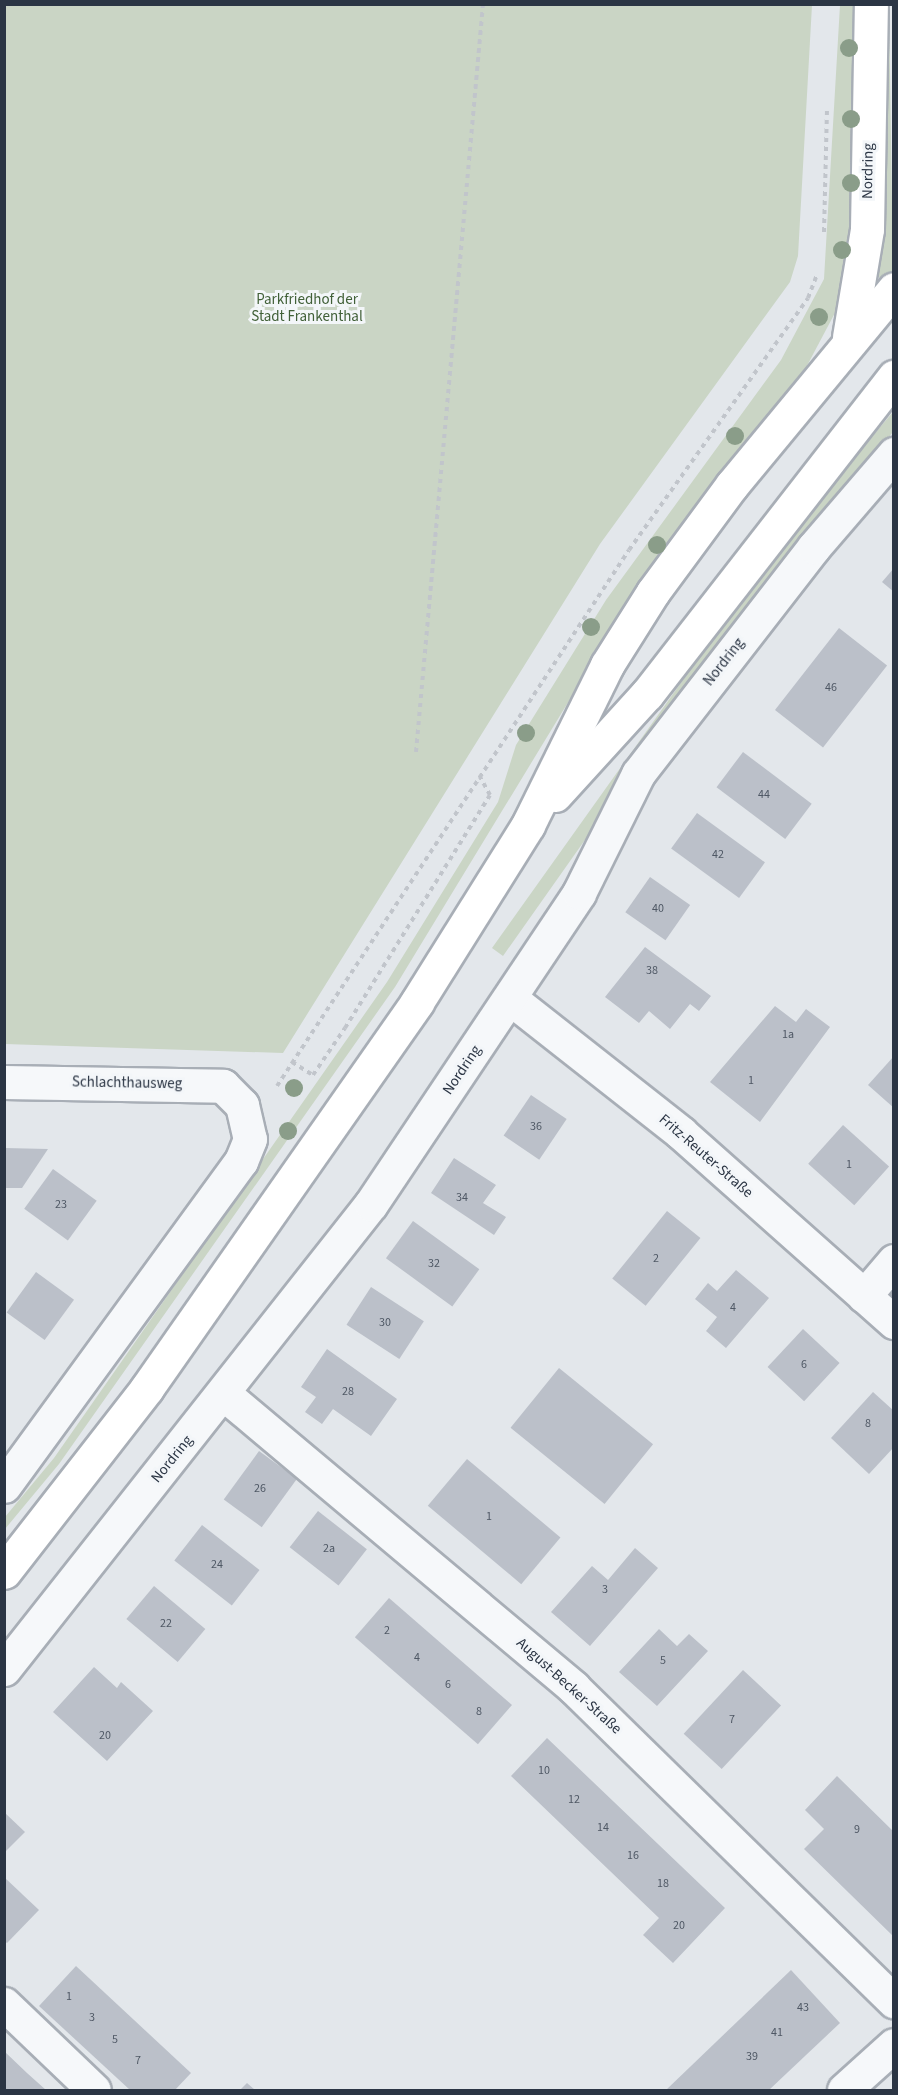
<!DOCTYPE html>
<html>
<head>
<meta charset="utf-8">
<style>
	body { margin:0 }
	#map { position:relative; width:898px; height:2095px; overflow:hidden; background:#e3e7eb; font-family:"Source Sans 3",sans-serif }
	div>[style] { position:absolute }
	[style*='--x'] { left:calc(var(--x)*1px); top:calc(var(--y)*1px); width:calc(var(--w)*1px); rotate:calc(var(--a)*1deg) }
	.green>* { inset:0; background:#cad5c5 }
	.building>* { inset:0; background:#bbc0c9; transform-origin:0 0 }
	.path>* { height:4px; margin-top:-2px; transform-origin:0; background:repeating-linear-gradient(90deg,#c1c5cb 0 4.5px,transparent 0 9px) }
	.roads { filter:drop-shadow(2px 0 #a8aeb6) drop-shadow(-2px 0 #a8aeb6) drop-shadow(0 2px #a8aeb6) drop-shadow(0 -2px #a8aeb6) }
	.minor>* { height:33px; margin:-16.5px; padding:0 16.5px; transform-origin:16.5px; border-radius:16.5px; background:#f6f8fa }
	.secondary>* { height:33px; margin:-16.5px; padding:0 16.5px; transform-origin:16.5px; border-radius:16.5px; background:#fff }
	.trees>* { width:18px; height:18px; margin:-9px; border-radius:50%; background:#8a9d89 }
	span { translate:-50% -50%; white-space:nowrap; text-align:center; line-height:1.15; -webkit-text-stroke:6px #f3f6f9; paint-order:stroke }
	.number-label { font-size:12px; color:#4f5865 }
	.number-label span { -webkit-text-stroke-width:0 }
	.street-label { font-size:15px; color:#2b3544 }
	.park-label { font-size:15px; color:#416038 }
	.frame { position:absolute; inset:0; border:6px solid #2b3544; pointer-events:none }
</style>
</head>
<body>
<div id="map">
	<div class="green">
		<div style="clip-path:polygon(5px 4px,812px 5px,798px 256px,790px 282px,600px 544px,283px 1053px,5px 1044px)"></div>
		<div style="clip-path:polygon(840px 5px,865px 5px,852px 241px,836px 311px,801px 377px,623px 612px,395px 987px,59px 1464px,5px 1529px,5px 1517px,54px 1458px,387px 982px,498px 802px,516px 745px,606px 600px,781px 360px,824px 279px)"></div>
		<div style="clip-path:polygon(889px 5px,893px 269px,883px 282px,875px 272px,884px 228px)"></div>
		<div style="clip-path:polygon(893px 412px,893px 432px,786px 555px,503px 956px,492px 948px,777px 548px)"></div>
	</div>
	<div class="building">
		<div style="clip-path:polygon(894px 568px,894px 592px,882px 582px)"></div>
		<div style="left:839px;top:628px;width:61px;height:104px;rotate:38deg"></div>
		<div style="left:743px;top:752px;width:86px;height:44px;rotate:37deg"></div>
		<div style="left:697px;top:813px;width:84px;height:44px;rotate:36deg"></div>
		<div style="left:650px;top:877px;width:49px;height:43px;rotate:35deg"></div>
		<div style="clip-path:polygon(645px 947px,711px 996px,699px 1011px,690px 1004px,670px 1029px,649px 1011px,639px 1023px,605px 997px)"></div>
		<div style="clip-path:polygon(775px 1006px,796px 1022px,806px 1009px,830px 1027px,760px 1122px,710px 1082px)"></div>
		<div style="clip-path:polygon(894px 1056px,894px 1108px,868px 1085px)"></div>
		<div style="left:531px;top:1095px;width:43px;height:49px;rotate:34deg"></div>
		<div style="left:843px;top:1125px;width:62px;height:52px;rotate:42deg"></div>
		<div style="clip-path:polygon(5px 1148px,48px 1149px,22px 1188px,5px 1188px)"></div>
		<div style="clip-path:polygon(454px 1158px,496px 1185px,483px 1203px,506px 1217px,494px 1235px,431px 1193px)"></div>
		<div style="left:53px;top:1169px;width:54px;height:49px;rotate:36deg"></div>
		<div style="left:667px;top:1211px;width:43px;height:87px;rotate:39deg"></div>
		<div style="left:413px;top:1221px;width:82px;height:46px;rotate:36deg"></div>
		<div style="clip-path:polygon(736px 1270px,769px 1298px,726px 1348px,706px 1331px,717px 1317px,695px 1299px,708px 1283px,717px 1291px)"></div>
		<div style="left:36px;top:1272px;width:47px;height:50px;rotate:36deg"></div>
		<div style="left:371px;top:1287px;width:63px;height:45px;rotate:33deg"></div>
		<div style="left:803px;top:1329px;width:50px;height:52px;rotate:43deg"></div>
		<div style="clip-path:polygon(327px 1349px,397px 1399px,371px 1436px,333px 1409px,322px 1424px,305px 1412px,316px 1397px,301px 1387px)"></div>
		<div style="left:559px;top:1368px;width:121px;height:77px;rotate:39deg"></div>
		<div style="clip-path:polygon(873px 1392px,894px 1411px,894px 1447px,869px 1474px,831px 1438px)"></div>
		<div style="left:259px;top:1451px;width:47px;height:60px;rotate:36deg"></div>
		<div style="left:467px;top:1459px;width:122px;height:61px;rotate:40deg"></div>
		<div style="left:318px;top:1511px;width:62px;height:46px;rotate:38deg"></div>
		<div style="left:202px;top:1525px;width:73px;height:45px;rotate:38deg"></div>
		<div style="clip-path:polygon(635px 1548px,658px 1568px,590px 1646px,551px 1612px,592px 1566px,608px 1580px)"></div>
		<div style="left:154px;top:1586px;width:67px;height:43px;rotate:40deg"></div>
		<div style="left:389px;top:1598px;width:163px;height:52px;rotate:41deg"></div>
		<div style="clip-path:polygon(659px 1629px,677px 1646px,689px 1634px,708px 1651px,657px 1706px,619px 1672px)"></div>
		<div style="clip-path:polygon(94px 1667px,117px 1688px,121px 1682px,153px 1711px,107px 1761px,53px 1712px)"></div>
		<div style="left:743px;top:1670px;width:52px;height:87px;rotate:43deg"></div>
		<div style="clip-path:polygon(547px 1738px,725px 1908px,673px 1963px,643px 1935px,659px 1918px,511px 1776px)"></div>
		<div style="clip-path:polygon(837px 1776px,894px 1832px,894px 1937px,804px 1849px,824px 1829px,805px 1810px)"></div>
		<div style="clip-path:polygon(4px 1812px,25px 1832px,4px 1853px)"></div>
		<div style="clip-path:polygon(4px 1877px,39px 1910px,7px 1943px,4px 1941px)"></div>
		<div style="clip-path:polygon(76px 1966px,191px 2073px,175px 2090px,130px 2090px,39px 2006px)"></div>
		<div style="clip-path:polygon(791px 1970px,840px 2023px,769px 2090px,666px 2090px)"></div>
		<div style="clip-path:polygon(4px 2051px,27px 2073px,46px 2090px,4px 2090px)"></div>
		<div style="clip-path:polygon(247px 2083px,255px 2090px,240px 2090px)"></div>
	</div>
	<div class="path">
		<div style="--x:824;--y:232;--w:122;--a:-88.6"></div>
		<div style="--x:416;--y:752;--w:751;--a:-84.88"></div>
		<div style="--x:292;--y:1062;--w:25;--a:32"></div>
		<div style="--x:313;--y:1075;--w:57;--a:-55.8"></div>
		<div style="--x:345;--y:1028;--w:274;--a:-58.1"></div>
		<div style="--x:490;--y:795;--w:21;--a:-119"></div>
		<div style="--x:277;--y:1086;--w:641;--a:-56.71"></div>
		<div style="--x:629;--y:550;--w:309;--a:-54.6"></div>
		<div style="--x:808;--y:298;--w:26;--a:-69"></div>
	</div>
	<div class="roads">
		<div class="minor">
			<div style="--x:511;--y:999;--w:216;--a:38.2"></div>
			<div style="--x:681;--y:1133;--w:285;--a:41.6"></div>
			<div style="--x:4;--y:1082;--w:219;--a:1"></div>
			<div style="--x:223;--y:1086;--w:27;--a:45"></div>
			<div style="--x:242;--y:1105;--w:35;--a:77"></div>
			<div style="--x:250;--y:1139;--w:24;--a:112"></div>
			<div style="--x:241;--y:1161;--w:402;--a:126.1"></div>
			<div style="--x:864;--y:1296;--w:46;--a:-49.4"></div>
			<div style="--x:224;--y:1394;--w:457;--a:40"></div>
			<div style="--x:574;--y:1688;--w:448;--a:44.4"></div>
			<div style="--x:4;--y:1669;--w:592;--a:-51.72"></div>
			<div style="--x:371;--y:1204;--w:374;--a:-56.2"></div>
			<div style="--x:579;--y:893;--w:133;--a:-63.6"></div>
			<div style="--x:638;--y:774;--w:287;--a:-52.2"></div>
			<div style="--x:814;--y:547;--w:123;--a:-49.3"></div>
			<div style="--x:4;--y:2004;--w:124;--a:43.7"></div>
			<div style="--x:844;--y:2090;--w:67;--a:-42"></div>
		</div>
		<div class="secondary">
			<div style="--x:849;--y:337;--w:109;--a:-80.5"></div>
			<div style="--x:867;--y:229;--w:225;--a:-89"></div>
			<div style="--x:555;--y:795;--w:137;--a:-47.7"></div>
			<div style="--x:647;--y:694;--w:402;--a:-52.1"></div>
			<div style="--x:4;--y:1572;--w:233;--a:-52.1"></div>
			<div style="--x:147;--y:1388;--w:471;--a:-55"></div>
			<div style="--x:417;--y:1002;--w:209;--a:-57.9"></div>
			<div style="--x:528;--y:825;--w:178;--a:-63.7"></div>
			<div style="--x:607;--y:665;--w:86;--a:-57.8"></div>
			<div style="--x:653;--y:592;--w:133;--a:-53.6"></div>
			<div style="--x:732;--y:485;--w:254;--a:-50.4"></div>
		</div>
	</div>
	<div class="trees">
		<div style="left:849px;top:48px"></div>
		<div style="left:851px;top:119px"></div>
		<div style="left:851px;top:183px"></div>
		<div style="left:842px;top:250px"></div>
		<div style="left:819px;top:317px"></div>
		<div style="left:735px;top:436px"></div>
		<div style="left:657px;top:545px"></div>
		<div style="left:591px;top:627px"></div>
		<div style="left:526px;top:733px"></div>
		<div style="left:294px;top:1088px"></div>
		<div style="left:288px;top:1131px"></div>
	</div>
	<div class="number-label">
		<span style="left:831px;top:688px">46</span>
		<span style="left:764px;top:795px">44</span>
		<span style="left:718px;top:855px">42</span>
		<span style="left:658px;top:909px">40</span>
		<span style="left:652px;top:971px">38</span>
		<span style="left:788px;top:1035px">1a</span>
		<span style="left:751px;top:1081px">1</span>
		<span style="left:536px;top:1127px">36</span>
		<span style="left:849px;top:1165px">1</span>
		<span style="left:462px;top:1198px">34</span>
		<span style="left:61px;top:1205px">23</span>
		<span style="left:656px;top:1259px">2</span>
		<span style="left:434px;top:1264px">32</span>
		<span style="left:733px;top:1308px">4</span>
		<span style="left:385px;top:1323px">30</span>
		<span style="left:804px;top:1365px">6</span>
		<span style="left:348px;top:1392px">28</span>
		<span style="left:868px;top:1424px">8</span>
		<span style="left:260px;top:1489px">26</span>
		<span style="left:489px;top:1517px">1</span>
		<span style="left:329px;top:1549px">2a</span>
		<span style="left:217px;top:1565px">24</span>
		<span style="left:605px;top:1590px">3</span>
		<span style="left:166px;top:1624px">22</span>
		<span style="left:387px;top:1631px">2</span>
		<span style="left:417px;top:1658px">4</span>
		<span style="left:663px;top:1661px">5</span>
		<span style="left:448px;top:1685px">6</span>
		<span style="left:479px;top:1712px">8</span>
		<span style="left:732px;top:1720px">7</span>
		<span style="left:105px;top:1736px">20</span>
		<span style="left:544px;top:1771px">10</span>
		<span style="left:574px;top:1800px">12</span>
		<span style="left:603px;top:1828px">14</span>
		<span style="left:857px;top:1830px">9</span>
		<span style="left:633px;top:1856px">16</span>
		<span style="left:663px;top:1884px">18</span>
		<span style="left:679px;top:1926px">20</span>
		<span style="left:69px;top:1997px">1</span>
		<span style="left:803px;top:2008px">43</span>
		<span style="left:92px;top:2018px">3</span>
		<span style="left:777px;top:2033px">41</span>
		<span style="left:115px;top:2040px">5</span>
		<span style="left:752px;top:2057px">39</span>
		<span style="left:138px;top:2061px">7</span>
	</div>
	<div class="street-label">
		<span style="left:868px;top:171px;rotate:-89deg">Nordring</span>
		<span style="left:724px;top:662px;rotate:-52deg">Nordring</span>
		<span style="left:462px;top:1070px;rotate:-56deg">Nordring</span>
		<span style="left:127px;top:1083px;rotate:1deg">Schlachthausweg</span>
		<span style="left:706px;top:1156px;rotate:41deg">Fritz-Reuter-Straße</span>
		<span style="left:172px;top:1459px;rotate:-51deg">Nordring</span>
		<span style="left:569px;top:1686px;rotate:42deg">August-Becker-Straße</span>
	</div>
	<div class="park-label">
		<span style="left:307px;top:308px">Parkfriedhof der<br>Stadt Frankenthal</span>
	</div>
	<div class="frame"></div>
</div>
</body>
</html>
